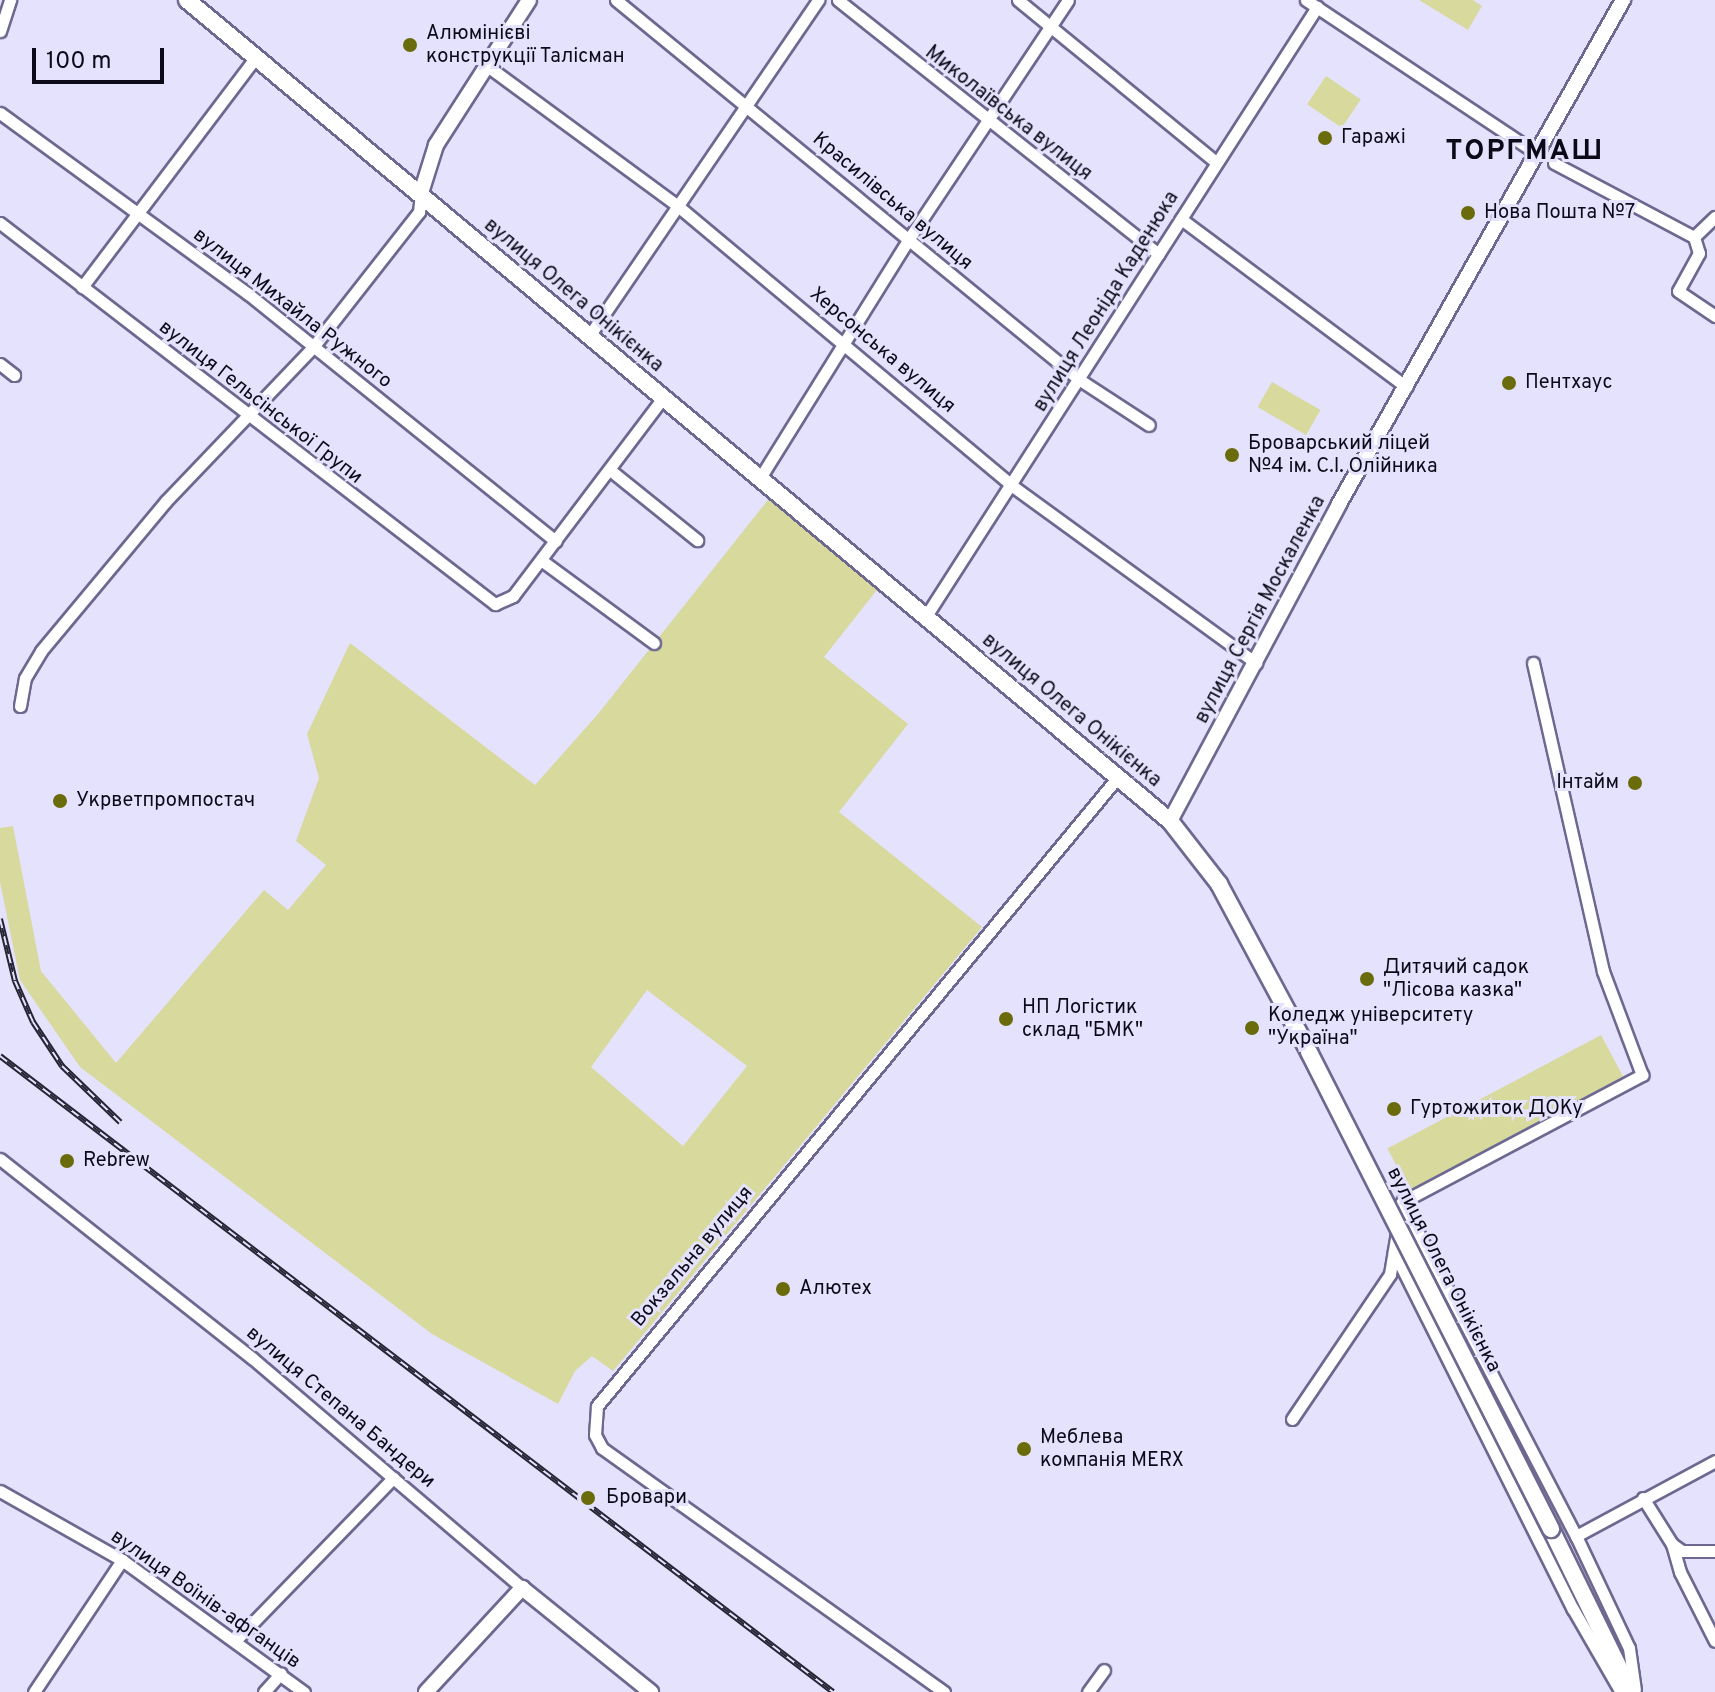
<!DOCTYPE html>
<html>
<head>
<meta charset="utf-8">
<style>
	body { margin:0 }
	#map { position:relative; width:1715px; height:1692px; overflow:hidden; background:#e5e2fd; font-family:Overpass,sans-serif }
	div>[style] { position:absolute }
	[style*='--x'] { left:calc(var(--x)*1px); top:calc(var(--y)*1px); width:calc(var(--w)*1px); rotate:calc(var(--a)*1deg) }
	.green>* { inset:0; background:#d7d99d; transform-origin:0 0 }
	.roads { filter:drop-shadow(2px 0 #6d688f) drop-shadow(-2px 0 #6d688f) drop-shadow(0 2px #6d688f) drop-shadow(0 -2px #6d688f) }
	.street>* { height:11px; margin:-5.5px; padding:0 5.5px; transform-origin:5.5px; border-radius:5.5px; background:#fff }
	.secondary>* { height:14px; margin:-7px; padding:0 7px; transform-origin:7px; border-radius:7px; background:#fff }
	.primary>* { height:16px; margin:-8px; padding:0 8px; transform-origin:8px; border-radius:8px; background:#fff }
	.rail>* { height:6px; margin-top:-3px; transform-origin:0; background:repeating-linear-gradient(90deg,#e5e2fd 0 9px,#262434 0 18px); box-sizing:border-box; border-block:2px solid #262434 }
	.bridges { filter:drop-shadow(2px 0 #6d688f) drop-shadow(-2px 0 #6d688f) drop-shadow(0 2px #6d688f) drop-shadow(0 -2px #6d688f) }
	.primary-bridge>* { height:16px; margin:-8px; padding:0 8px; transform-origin:8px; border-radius:8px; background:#fff }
	.dots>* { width:22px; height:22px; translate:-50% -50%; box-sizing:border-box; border:4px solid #e5e2fd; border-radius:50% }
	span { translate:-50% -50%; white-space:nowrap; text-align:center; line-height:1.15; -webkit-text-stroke:6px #e5e2fd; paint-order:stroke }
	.poi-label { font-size:20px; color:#0c0a18 }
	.left { translate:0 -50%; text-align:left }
	.right { translate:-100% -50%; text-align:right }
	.street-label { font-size:20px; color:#0c0a18 }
	.district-label { font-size:28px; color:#0c0a18; font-weight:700; letter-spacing:2px }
	.scale { position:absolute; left:32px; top:48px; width:132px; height:36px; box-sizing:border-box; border:4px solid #0c0a18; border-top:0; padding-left:10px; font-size:24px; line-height:28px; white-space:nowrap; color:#0c0a18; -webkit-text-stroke:6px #e5e2fd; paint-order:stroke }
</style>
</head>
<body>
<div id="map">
	<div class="green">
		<div style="clip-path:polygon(1419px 0,1473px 0,1482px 6px,1468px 30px)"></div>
		<div style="left:1326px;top:76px;width:42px;height:34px;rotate:34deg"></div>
		<div style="left:1272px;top:382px;width:56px;height:29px;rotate:30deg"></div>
		<div style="clip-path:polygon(evenodd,775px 491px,884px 581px,824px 657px,908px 724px,839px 812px,982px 927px,613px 1371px,592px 1356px,575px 1371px,558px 1404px,432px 1334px,80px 1067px,20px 980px,0 882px,0 828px,13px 826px,41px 971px,116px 1063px,264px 890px,288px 910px,326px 865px,296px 841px,319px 778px,307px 734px,350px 643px,535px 785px,598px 714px,775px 491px,647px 990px,747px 1066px,683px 1146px,591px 1067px,647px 990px)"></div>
		<div style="left:1601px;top:1035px;width:47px;height:242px;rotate:62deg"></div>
	</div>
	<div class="roads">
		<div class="street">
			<div style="--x:616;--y:0;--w:600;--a:39.32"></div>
			<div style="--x:1080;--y:380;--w:82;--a:33.1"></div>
			<div style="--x:838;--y:0;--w:409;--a:38.4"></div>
			<div style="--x:1018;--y:0;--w:256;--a:39.3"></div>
			<div style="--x:1306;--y:0;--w:278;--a:33.6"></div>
			<div style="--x:0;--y:31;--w:33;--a:-72"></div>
			<div style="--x:486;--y:65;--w:240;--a:36.3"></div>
			<div style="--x:679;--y:207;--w:433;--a:39.9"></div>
			<div style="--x:1011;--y:485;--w:303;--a:36"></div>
			<div style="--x:0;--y:113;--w:306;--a:36.1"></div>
			<div style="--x:247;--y:293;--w:396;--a:38.8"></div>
			<div style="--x:1554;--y:163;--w:158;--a:27.9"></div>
			<div style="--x:1694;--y:237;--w:29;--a:-44"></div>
			<div style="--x:1181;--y:219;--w:281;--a:36.7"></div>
			<div style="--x:0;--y:223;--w:625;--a:37.59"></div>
			<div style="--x:495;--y:604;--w:20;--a:-24"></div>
			<div style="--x:513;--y:596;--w:248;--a:-52.9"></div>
			<div style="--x:1694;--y:237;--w:17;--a:73"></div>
			<div style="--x:1699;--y:253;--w:43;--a:118.9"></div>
			<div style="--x:1678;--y:291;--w:45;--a:34"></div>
			<div style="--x:82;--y:287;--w:288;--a:-52.9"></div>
			<div style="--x:589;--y:336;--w:407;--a:-55.7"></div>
			<div style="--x:0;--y:364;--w:18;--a:38"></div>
			<div style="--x:610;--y:470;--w:112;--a:38.8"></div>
			<div style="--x:760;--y:478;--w:280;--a:-58.1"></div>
			<div style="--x:908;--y:240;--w:288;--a:-56.3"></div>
			<div style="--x:541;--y:560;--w:140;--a:36.3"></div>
			<div style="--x:926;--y:616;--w:724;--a:-57.3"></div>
			<div style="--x:20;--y:706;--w:28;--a:-80"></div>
			<div style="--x:25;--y:678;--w:31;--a:-59"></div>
			<div style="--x:41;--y:651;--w:195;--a:-50.2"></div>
			<div style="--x:166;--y:501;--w:213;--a:-46.3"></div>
			<div style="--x:313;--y:347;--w:172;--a:-51.9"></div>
			<div style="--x:419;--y:212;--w:19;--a:-84"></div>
			<div style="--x:0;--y:1159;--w:321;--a:38.3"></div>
			<div style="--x:252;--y:1358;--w:355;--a:40.4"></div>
			<div style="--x:1402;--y:1202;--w:272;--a:-27.9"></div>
			<div style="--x:1642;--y:1075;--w:111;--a:-110.6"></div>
			<div style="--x:1603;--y:971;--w:316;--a:-102.8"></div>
			<div style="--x:1402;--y:1202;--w:377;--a:62.5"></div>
			<div style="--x:1576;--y:1536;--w:124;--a:64.7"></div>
			<div style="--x:1629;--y:1648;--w:42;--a:81.9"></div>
			<div style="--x:1394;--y:1252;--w:399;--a:63.4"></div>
			<div style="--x:1573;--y:1609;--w:96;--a:60"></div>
			<div style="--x:1292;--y:1419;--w:175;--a:-55.9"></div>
			<div style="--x:1390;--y:1274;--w:49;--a:-80.5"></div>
			<div style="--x:0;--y:1491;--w:140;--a:29.5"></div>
			<div style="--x:122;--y:1560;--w:225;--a:36"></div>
			<div style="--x:1643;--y:1498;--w:54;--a:57.8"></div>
			<div style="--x:1672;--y:1544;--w:29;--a:74"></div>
			<div style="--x:1680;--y:1572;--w:77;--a:63.1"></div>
			<div style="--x:1576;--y:1536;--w:158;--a:-28.3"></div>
			<div style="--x:1672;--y:1544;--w:12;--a:35"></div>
			<div style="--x:1682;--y:1551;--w:33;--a:0"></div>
			<div style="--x:236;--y:1640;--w:226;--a:-45.9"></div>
			<div style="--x:34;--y:1692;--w:159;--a:-56.3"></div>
			<div style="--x:264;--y:1692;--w:25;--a:-48"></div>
			<div style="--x:944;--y:1692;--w:420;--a:-144.5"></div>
			<div style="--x:602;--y:1448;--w:15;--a:-118"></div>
			<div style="--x:595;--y:1435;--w:29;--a:-86"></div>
			<div style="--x:597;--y:1406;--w:817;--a:-50.37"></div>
			<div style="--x:1088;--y:1692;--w:27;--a:-54"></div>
		</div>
		<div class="secondary">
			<div style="--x:421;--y:193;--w:50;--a:-72.6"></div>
			<div style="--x:436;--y:145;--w:172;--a:-57.3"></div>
			<div style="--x:1170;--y:821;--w:359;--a:-61.9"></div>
			<div style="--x:1339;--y:504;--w:579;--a:-60.6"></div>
			<div style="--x:426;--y:1692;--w:142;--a:-47.3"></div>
			<div style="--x:522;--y:1588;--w:166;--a:38.9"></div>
		</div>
		<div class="primary">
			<div style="--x:187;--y:0;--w:1281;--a:39.87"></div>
			<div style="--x:1170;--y:821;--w:80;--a:52.1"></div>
			<div style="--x:1219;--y:884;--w:191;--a:61.8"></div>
			<div style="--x:1551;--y:1529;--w:182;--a:63.9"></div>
		</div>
	</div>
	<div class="rail">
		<div style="--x:0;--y:919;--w:64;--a:76.4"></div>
		<div style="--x:15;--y:981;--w:45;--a:66.3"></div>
		<div style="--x:33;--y:1022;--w:53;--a:56.6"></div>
		<div style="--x:62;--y:1066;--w:81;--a:44"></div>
		<div style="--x:0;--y:1056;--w:1048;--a:37.36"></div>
	</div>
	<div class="bridges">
		<div class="primary-bridge">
			<div style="--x:1309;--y:1052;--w:535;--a:63.1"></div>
		</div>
	</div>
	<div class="dots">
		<div style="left:410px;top:45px;background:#6a6b0a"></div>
		<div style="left:1325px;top:138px;background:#6a6b0a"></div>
		<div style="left:1468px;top:213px;background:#6a6b0a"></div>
		<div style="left:1509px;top:383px;background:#6a6b0a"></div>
		<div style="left:1232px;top:455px;background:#6a6b0a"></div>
		<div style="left:1635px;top:783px;background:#6a6b0a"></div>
		<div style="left:60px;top:801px;background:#6a6b0a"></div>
		<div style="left:1367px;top:979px;background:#6a6b0a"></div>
		<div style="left:1006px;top:1019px;background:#6a6b0a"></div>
		<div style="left:1252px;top:1028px;background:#6a6b0a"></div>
		<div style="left:1394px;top:1109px;background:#6a6b0a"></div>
		<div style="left:67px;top:1161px;background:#6a6b0a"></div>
		<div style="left:783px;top:1289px;background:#6a6b0a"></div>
		<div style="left:1024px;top:1449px;background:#6a6b0a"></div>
		<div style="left:588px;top:1498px;background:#6a6b0a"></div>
	</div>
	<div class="poi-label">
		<span class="left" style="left:426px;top:46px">Алюмінієві<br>конструкції Талісман</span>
		<span class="left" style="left:1341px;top:138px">Гаражі</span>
		<span class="left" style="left:1484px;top:213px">Нова Пошта №7</span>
		<span class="left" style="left:1525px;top:383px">Пентхаус</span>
		<span class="left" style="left:1248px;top:456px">Броварський ліцей<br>№4 ім. С.І. Олійника</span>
		<span class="right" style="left:1619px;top:783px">Інтайм</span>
		<span class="left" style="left:76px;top:801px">Укрветпромпостач</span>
		<span class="left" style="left:1383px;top:980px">Дитячий садок<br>"Лісова казка"</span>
		<span class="left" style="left:1022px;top:1020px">НП Логістик<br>склад "БМК"</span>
		<span class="left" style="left:1268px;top:1028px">Коледж університету<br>"Україна"</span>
		<span class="left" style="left:1410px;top:1109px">Гуртожиток ДОКу</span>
		<span class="left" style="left:83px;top:1161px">Rebrew</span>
		<span class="left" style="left:799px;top:1289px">Алютех</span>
		<span class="left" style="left:1040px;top:1450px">Меблева<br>компанія MERX</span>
		<span class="left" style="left:606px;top:1498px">Бровари</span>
	</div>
	<div class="street-label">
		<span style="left:1008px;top:114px;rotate:38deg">Миколаївська вулиця</span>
		<span style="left:892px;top:202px;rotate:40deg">Красилівська вулиця</span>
		<span style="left:573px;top:296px;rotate:40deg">вулиця Олега Онікієнка</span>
		<span style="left:1107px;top:302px;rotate:-58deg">вулиця Леоніда Каденюка</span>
		<span style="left:292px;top:309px;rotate:38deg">вулиця Михайла Ружного</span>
		<span style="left:882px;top:351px;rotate:40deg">Херсонська вулиця</span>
		<span style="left:260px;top:403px;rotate:38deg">вулиця Гельсінської Групи</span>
		<span style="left:1261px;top:610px;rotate:-62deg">вулиця Сергія Москаленка</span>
		<span style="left:1071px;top:711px;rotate:40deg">вулиця Олега Онікієнка</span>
		<span style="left:693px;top:1257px;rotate:-50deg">Вокзальна вулиця</span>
		<span style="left:1443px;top:1270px;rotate:63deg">вулиця Олега Онікієнка</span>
		<span style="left:340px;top:1408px;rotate:40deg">вулиця Степана Бандери</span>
		<span style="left:205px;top:1600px;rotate:35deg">вулиця Воїнів-афганців</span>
	</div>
	<div class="district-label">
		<span style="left:1525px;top:152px">ТОРГМАШ</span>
	</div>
	<div class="scale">100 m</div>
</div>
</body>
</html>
